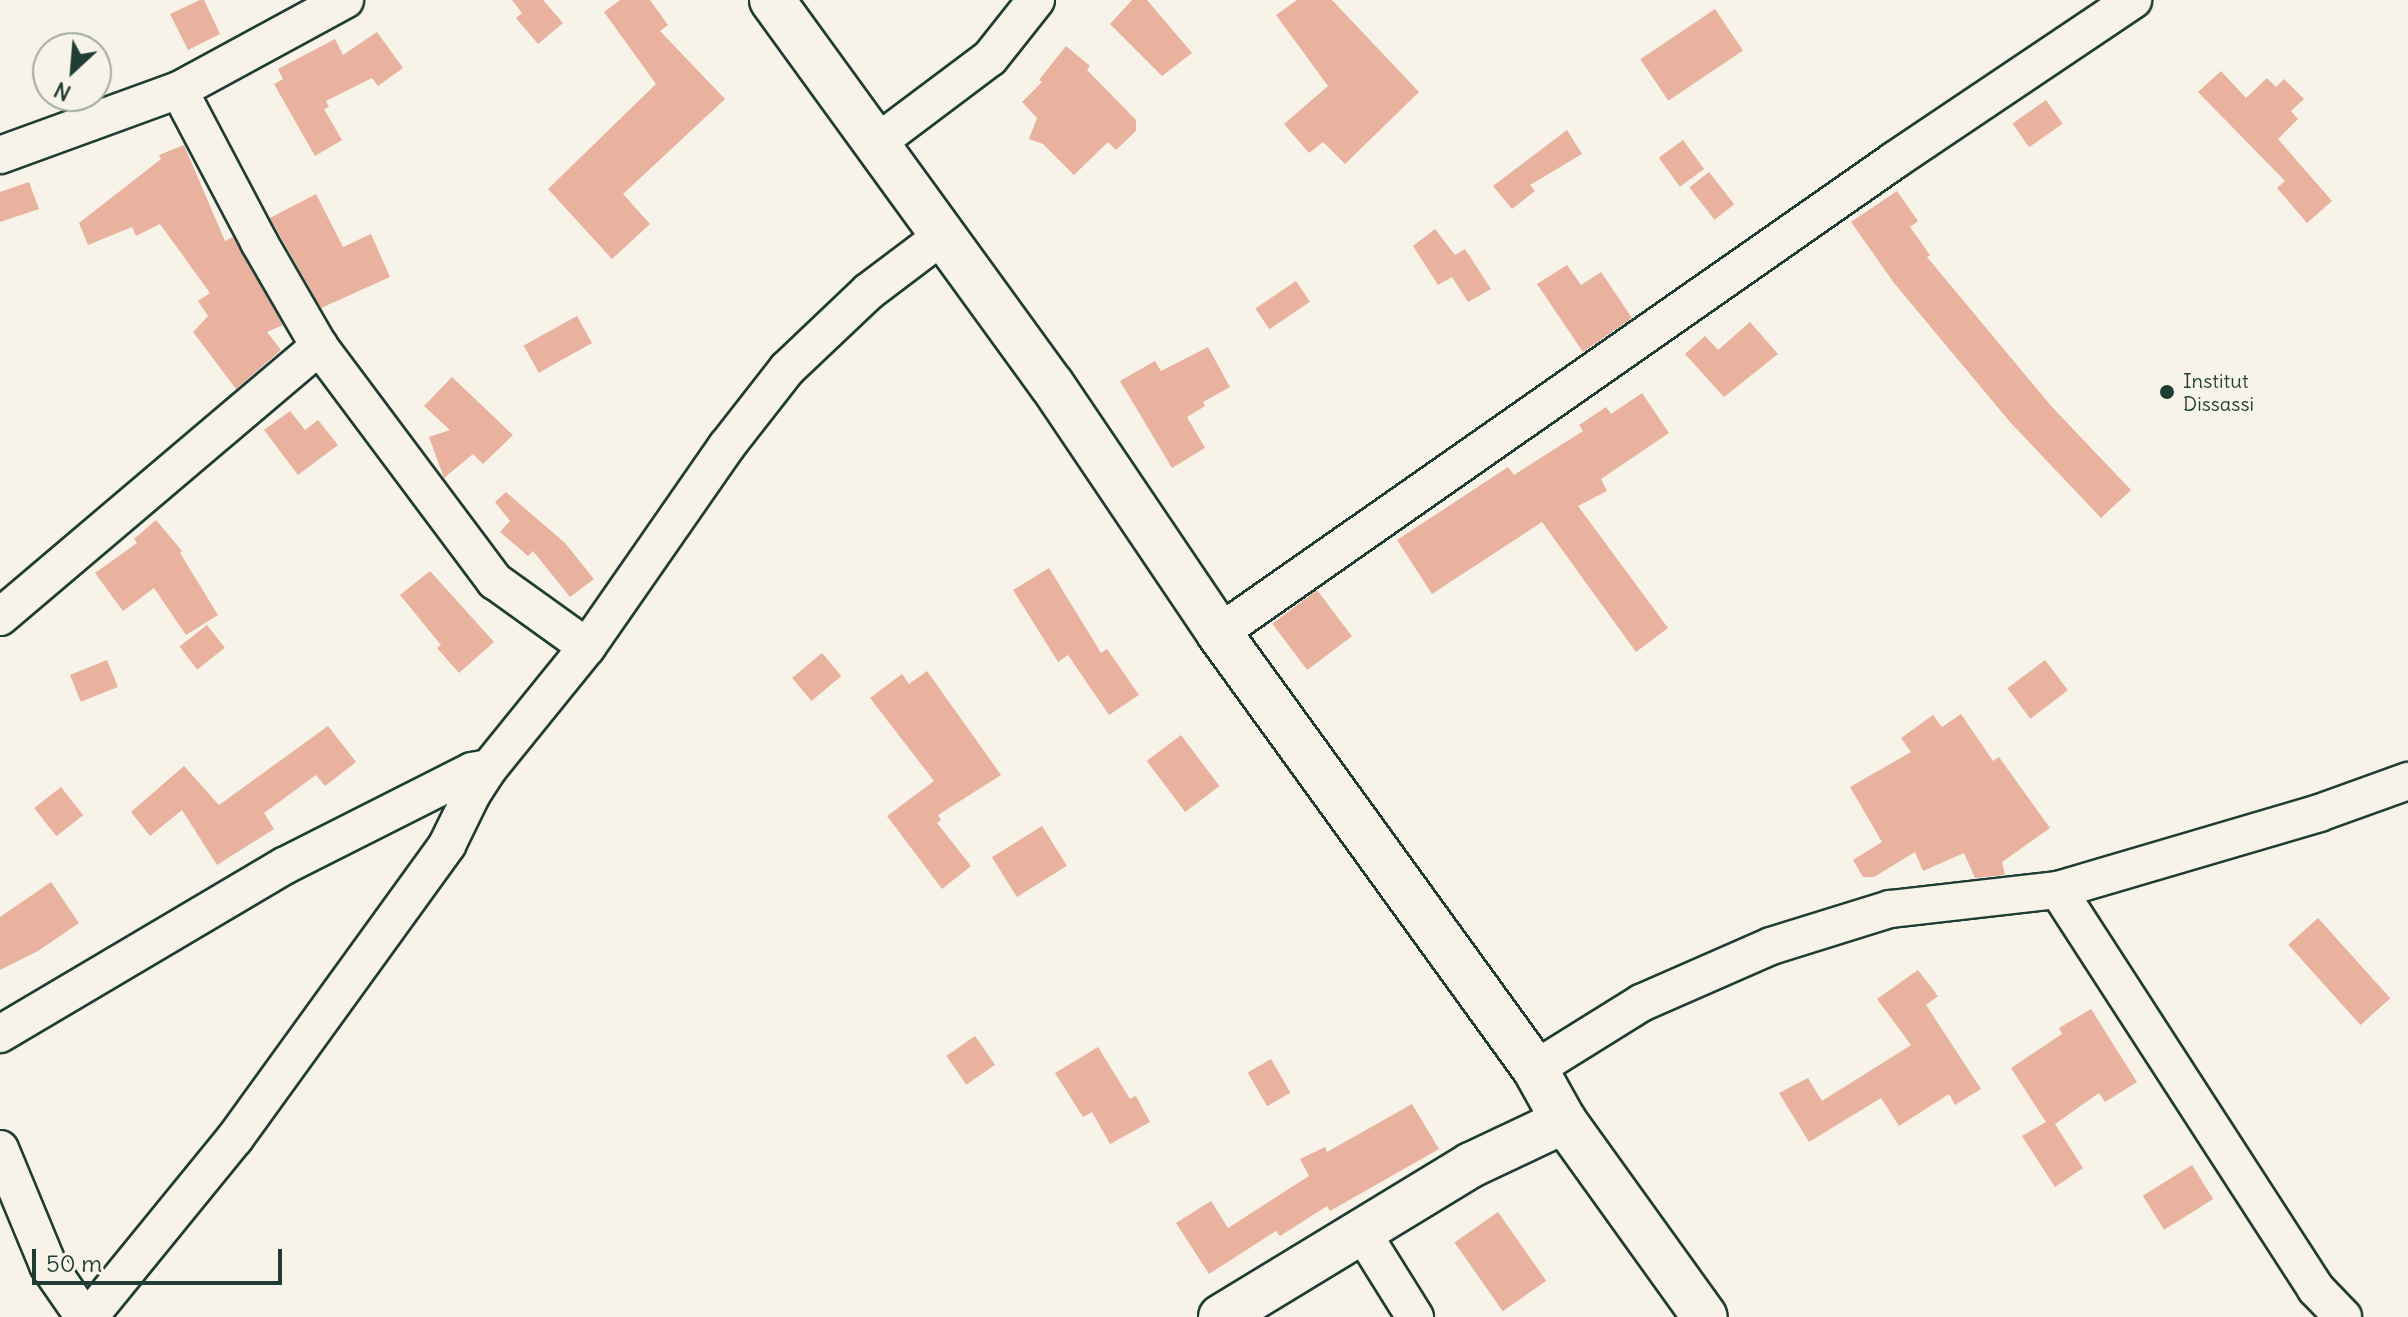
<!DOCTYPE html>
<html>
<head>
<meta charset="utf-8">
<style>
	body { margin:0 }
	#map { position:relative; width:2408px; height:1317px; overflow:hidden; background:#f7f3e8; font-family:Delius,sans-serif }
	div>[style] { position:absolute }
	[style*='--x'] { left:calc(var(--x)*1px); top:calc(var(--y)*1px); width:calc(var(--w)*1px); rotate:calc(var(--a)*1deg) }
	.building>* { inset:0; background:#e9b29f; transform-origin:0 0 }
	.roads { filter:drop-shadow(2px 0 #1f3d34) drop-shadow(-2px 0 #1f3d34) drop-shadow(0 2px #1f3d34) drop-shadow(0 -2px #1f3d34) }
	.minor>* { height:36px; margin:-18px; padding:0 18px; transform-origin:18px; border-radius:18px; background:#f7f3e8 }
	.tertiary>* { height:44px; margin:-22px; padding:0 22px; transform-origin:22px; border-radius:22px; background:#f7f3e8 }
	.trunk>* { height:44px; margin:-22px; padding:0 22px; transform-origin:22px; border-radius:22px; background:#f7f3e8 }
	.dots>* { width:22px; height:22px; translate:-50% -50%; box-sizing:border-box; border:4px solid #f7f3e8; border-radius:50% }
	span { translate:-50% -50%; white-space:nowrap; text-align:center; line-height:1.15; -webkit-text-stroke:6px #f7f3e8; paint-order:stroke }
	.poi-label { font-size:20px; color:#1f3d34 }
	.left { translate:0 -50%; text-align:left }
	.north { position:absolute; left:32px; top:32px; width:80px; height:80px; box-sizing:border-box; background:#f7f3e8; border:2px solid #a1aaa0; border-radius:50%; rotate:206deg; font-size:22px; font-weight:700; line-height:32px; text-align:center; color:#1f3d34 }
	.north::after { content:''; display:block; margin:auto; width:28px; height:36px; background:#1f3d34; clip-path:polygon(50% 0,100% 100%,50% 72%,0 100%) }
	.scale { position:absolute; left:32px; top:1249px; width:250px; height:36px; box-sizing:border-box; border:4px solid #1f3d34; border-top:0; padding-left:10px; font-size:24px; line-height:28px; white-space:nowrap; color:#1f3d34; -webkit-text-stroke:6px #f7f3e8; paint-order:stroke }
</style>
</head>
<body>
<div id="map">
	<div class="building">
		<div style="clip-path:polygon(200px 0,204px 0,220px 34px,188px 50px,170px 14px)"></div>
		<div style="clip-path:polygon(512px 0,543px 0,563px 23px,538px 44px,516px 18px,522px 13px)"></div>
		<div style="clip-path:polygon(620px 0,650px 0,668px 25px,660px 31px,725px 99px,623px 194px,650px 224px,612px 259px,548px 189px,656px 84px,604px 12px)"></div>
		<div style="clip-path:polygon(1132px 0,1147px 0,1192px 53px,1162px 76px,1110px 24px)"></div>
		<div style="clip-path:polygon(1297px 0,1332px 0,1419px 92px,1345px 164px,1323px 142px,1309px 153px,1284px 124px,1328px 86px,1276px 15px)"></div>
		<div style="left:1715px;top:9px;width:50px;height:90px;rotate:56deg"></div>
		<div style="clip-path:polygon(377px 32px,403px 68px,378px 86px,372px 78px,326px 101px,329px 107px,324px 109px,342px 140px,315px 156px,274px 84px,283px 79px,278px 69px,335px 39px,343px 55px)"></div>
		<div style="clip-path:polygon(1066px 46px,1090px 66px,1087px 70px,1136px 120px,1136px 131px,1116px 150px,1108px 142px,1074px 175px,1043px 144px,1029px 139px,1037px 118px,1022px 102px,1042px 82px,1039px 80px)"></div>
		<div style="clip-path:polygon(2221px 71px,2246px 98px,2267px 78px,2276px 87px,2284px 79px,2304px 99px,2291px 111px,2298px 119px,2278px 139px,2332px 201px,2307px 223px,2277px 188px,2285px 181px,2198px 92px)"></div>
		<div style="left:2046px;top:100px;width:29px;height:41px;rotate:55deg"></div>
		<div style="clip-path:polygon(1567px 130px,1582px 154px,1530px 185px,1535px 191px,1512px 209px,1493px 186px)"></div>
		<div style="left:1683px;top:140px;width:36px;height:30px;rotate:54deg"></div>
		<div style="clip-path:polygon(184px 145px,225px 241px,233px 237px,283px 325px,267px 332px,281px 350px,236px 389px,193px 332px,208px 316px,198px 301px,210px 293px,160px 224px,136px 236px,132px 227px,88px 245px,79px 223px,161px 159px,159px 155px)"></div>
		<div style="left:1709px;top:172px;width:41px;height:25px;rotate:52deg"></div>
		<div style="clip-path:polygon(29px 182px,39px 209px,0 222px,0 192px)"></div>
		<div style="clip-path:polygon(1897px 191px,1918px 221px,1910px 227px,1930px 255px,1927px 257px,2052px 407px,2131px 490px,2101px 518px,2010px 422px,1894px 283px,1851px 222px)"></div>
		<div style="clip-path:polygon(316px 194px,343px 247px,371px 234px,390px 277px,321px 308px,270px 218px)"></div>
		<div style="clip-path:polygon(1435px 229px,1455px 255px,1465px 249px,1491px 289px,1468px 302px,1452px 277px,1438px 285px,1413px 246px)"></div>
		<div style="clip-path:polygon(1567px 265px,1581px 285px,1601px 272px,1632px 318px,1583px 352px,1537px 284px)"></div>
		<div style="left:1296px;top:281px;width:25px;height:49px;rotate:56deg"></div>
		<div style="left:577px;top:316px;width:31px;height:61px;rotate:61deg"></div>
		<div style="clip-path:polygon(1750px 322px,1778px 354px,1724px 397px,1685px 354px,1705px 336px,1718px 350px)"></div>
		<div style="clip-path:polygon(1208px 347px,1230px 387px,1203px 402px,1205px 406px,1187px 417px,1205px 448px,1172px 468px,1120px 381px,1155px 361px,1161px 371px)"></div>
		<div style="clip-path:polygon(452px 377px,513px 435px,483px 464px,473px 454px,444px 478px,429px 437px,450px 430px,424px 406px)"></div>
		<div style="clip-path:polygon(1642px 393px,1669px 433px,1601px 479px,1607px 491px,1578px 506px,1668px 628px,1636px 652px,1542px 522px,1432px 594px,1397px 540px,1508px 467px,1514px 475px,1583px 431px,1579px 425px,1606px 407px,1611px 414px)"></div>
		<div style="clip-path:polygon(290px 411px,305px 430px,318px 420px,338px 445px,298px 475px,264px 430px)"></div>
		<div style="clip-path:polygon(506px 492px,565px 543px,594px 579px,570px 597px,533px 551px,528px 556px,500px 532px,510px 521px,495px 502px)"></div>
		<div style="clip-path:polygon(156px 520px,182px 551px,180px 553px,218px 615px,186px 635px,154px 588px,123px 611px,95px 573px,137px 543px,134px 539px)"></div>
		<div style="clip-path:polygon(1049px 568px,1101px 653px,1107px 649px,1139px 695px,1109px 715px,1068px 655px,1058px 662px,1013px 590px)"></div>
		<div style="clip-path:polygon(430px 571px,494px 642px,459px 673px,437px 648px,441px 645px,400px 595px)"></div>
		<div style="left:1317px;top:590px;width:58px;height:56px;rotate:53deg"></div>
		<div style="left:207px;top:625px;width:29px;height:35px;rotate:52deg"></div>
		<div style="left:822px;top:653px;width:30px;height:39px;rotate:50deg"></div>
		<div style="left:107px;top:660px;width:29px;height:40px;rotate:68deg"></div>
		<div style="left:2045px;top:660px;width:38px;height:47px;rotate:53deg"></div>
		<div style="clip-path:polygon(927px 671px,1001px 775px,938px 815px,941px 820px,937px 823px,971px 866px,942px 889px,887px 816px,934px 781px,870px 698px,902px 674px,909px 684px)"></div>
		<div style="clip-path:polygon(1961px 714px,1993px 761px,1999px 757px,2050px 828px,2002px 862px,2005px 875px,1975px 878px,1964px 853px,1923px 871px,1915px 852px,1874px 877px,1863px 877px,1853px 860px,1882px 842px,1850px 787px,1911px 752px,1901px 738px,1933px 715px,1942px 727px)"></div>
		<div style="clip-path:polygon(328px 726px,356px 762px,325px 786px,316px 775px,264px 813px,274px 829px,217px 865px,182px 810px,150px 836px,131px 812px,184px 766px,219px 805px)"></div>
		<div style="left:1181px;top:735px;width:64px;height:43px;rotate:53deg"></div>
		<div style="left:61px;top:787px;width:36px;height:34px;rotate:52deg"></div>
		<div style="left:1042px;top:826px;width:47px;height:59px;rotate:58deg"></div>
		<div style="clip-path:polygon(51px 882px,79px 923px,38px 951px,0 970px,0 917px)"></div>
		<div style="left:2318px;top:918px;width:108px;height:40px;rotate:48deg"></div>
		<div style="clip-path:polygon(1918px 970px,1938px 996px,1926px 1005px,1981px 1089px,1955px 1105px,1949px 1094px,1899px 1126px,1881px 1098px,1809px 1142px,1779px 1093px,1808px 1078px,1822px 1101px,1911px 1045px,1877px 999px)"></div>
		<div style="clip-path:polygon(2091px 1009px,2137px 1082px,2105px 1102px,2099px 1093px,2055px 1124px,2083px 1168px,2055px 1187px,2022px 1136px,2046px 1122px,2011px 1068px,2062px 1034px,2059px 1028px)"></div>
		<div style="left:975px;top:1036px;width:35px;height:35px;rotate:55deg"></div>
		<div style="clip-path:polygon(1098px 1047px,1130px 1099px,1136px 1096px,1150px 1122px,1110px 1144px,1092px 1112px,1083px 1117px,1055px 1073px)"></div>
		<div style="left:1271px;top:1059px;width:39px;height:27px;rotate:60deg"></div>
		<div style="clip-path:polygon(1412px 1104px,1439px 1149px,1330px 1211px,1327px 1206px,1280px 1236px,1276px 1231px,1209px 1274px,1176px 1223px,1211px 1201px,1228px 1228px,1309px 1176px,1300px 1159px,1325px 1147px,1327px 1152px)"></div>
		<div style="left:2192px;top:1165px;width:40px;height:58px;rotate:58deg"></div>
		<div style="left:1498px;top:1212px;width:84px;height:53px;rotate:55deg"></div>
	</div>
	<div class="roads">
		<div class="minor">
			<div style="--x:179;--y:90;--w:172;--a:62.2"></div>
			<div style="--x:259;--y:242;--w:120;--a:60"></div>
			<div style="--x:319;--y:346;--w:294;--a:53.2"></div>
			<div style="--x:495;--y:581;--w:113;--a:35.7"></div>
			<div style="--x:878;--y:142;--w:140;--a:-36.9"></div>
			<div style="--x:990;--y:58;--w:74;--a:-51.6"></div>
			<div style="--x:0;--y:155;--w:190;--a:-20"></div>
			<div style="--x:179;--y:90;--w:189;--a:-28.5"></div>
			<div style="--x:0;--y:617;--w:419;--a:-40.3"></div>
			<div style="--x:1219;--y:633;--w:825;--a:-34.98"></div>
			<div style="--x:1895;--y:160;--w:287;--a:-33.9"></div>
			<div style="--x:2058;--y:890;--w:475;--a:57.1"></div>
			<div style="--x:2316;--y:1289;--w:39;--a:46"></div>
			<div style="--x:0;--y:1034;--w:330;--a:-30.6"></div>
			<div style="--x:284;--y:866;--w:211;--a:-26.8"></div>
			<div style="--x:472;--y:771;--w:17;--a:-10"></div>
			<div style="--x:489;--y:768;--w:156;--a:-51"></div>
			<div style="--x:587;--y:647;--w:244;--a:-55.2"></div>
			<div style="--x:726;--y:447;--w:99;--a:-52"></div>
			<div style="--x:787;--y:369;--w:112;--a:-43.5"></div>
			<div style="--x:868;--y:292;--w:91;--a:-37"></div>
			<div style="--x:1535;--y:1069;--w:125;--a:-31.9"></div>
			<div style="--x:1641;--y:1003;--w:142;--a:-23.7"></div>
			<div style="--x:1771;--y:946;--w:125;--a:-17.3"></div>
			<div style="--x:1890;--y:909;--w:169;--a:-6.5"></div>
			<div style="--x:2058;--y:890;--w:272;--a:-16.4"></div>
			<div style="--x:2319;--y:813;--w:95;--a:-19.8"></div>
			<div style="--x:0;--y:1149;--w:126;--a:67.5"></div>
			<div style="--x:48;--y:1265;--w:63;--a:55.3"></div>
			<div style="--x:1360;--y:1229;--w:104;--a:58"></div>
			<div style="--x:89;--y:1317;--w:231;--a:-50.8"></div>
			<div style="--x:235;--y:1138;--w:362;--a:-54.1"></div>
			<div style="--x:447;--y:845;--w:57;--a:-63.9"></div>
			<div style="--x:472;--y:794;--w:31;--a:-57"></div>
		</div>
		<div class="tertiary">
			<div style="--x:1221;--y:1317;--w:293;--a:-31.3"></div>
			<div style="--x:1471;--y:1165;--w:103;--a:-25.3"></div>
		</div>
		<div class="trunk">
			<div style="--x:772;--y:0;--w:476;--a:54"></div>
			<div style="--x:1052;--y:385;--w:299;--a:56"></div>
			<div style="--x:1219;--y:633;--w:538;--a:54.07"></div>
			<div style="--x:1535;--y:1069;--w:60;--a:60.9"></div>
			<div style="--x:1564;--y:1121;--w:241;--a:54.3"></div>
		</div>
	</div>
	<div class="dots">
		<div style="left:2167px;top:392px;background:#1f3d34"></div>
	</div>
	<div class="poi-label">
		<span class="left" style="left:2183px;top:392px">Institut<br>Dissassi</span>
	</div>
	<div class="north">N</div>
	<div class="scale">50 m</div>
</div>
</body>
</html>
